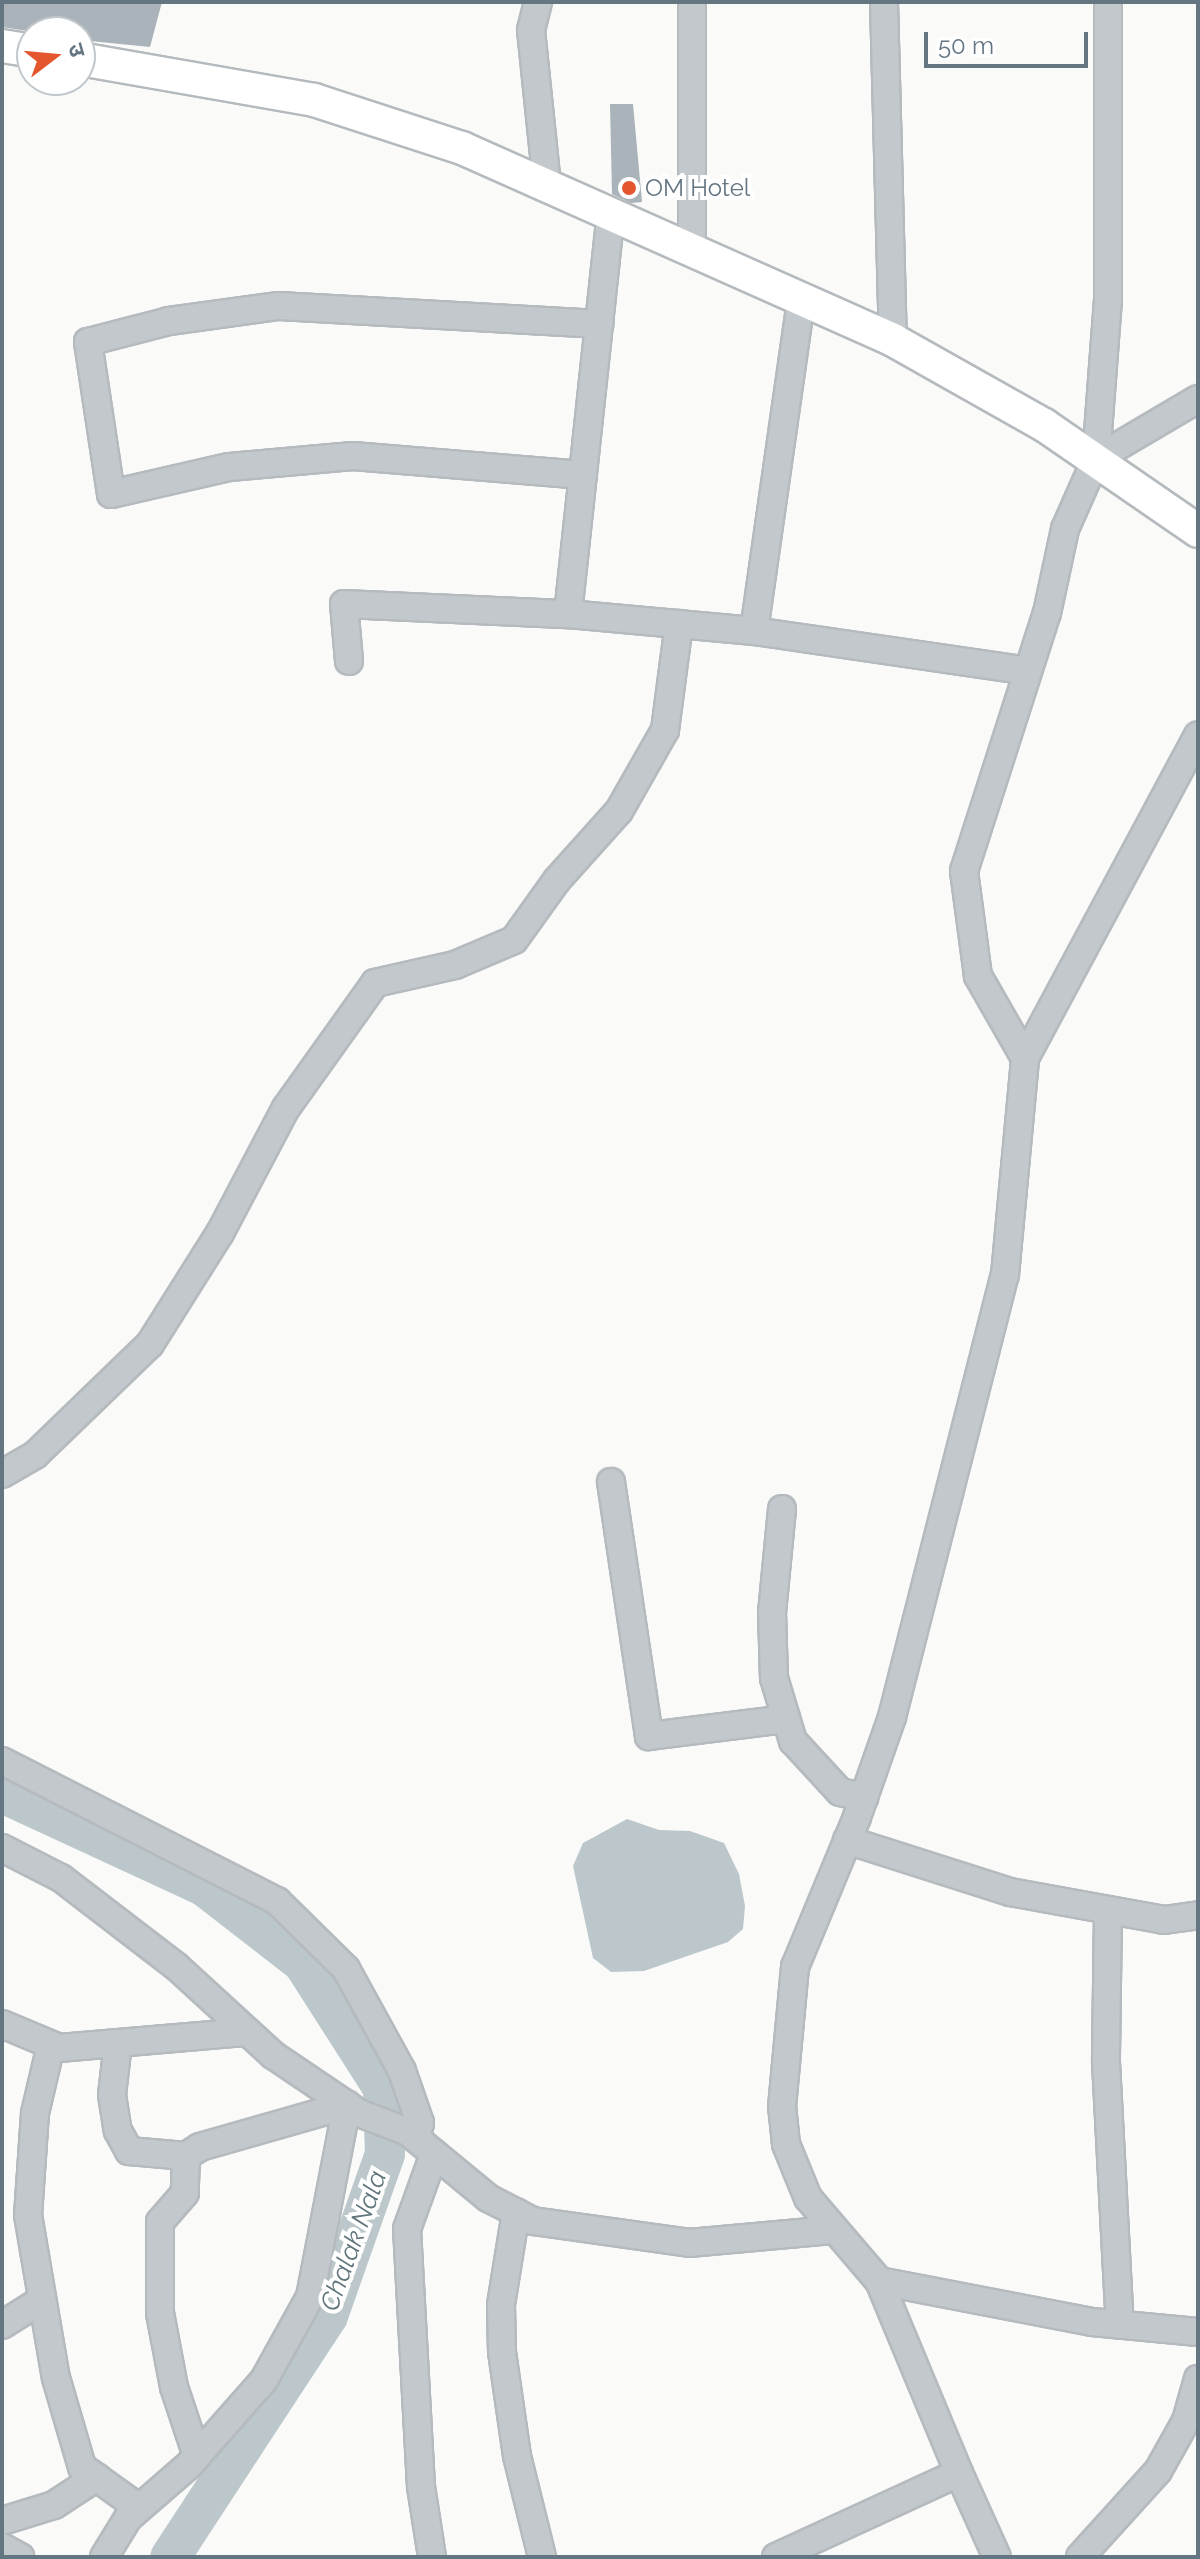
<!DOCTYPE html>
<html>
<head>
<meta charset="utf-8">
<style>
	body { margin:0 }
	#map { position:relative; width:1200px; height:2559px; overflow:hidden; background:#fafaf8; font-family:Raleway,"Noto Sans Devanagari",sans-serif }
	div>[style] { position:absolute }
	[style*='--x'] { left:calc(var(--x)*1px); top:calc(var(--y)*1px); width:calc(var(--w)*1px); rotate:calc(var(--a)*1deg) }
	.water>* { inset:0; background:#bbc7cb }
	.river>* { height:40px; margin:-20px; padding:0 20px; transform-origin:20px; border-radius:20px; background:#bbc7cb }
	.building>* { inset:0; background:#aab3b9 }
	.roads { filter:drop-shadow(2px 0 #b5babe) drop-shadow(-2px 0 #b5babe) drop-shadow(0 2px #b5babe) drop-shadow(0 -2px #b5babe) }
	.minor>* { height:26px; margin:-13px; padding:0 13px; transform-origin:13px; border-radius:13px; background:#c3c8cc }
	.major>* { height:32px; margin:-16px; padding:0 16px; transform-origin:16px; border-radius:16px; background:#fff }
	.dots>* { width:22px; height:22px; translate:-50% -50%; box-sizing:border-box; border:4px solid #fff; border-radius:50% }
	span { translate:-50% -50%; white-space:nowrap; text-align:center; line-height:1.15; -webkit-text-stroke:8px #fff; paint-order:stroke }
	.poi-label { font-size:24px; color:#657683 }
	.left { translate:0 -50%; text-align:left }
	.water-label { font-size:26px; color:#60757c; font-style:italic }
	.frame { position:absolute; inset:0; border:4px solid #657683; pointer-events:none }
	.north { position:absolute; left:16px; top:16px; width:80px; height:80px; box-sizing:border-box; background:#fff; border:2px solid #c1c8cd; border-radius:50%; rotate:74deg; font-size:22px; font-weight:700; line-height:32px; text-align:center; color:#657683 }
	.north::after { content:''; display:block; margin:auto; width:28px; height:36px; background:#e4572e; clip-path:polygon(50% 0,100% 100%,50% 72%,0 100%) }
	.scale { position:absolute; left:924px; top:32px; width:164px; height:36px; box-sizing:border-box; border:4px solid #657683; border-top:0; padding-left:10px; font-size:24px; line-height:28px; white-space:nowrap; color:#657683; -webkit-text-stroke:6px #fff; paint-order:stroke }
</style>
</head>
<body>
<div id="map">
	<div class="water">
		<div style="clip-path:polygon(627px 1819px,659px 1830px,690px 1831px,724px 1843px,739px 1874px,745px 1906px,743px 1929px,728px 1942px,644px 1971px,611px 1972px,593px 1958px,573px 1866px,583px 1843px)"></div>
	</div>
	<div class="river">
		<div style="--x:2;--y:1793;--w:224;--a:24.8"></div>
		<div style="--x:205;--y:1887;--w:124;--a:37.8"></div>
		<div style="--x:303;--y:1963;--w:148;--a:57.4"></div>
		<div style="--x:383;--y:2088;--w:66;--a:88.3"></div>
		<div style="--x:385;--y:2154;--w:172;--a:109.4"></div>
		<div style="--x:328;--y:2316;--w:288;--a:123.2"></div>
	</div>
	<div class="building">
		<div style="clip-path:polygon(2px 2px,162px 2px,150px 47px,80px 40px,80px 32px,34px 32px,2px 27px)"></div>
		<div style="clip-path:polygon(610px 104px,633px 104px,642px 202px,631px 203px,612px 194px)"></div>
	</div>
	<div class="roads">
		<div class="minor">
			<div style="--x:538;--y:2;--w:29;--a:104"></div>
			<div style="--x:531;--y:30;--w:157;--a:84.1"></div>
			<div style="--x:692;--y:2;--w:249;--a:90"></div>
			<div style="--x:884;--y:2;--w:338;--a:88.5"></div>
			<div style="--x:1096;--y:459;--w:118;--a:-30.5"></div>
			<div style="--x:583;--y:475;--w:231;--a:-175.3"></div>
			<div style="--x:353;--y:456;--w:124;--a:174.9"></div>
			<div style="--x:229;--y:467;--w:121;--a:167.1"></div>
			<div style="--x:111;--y:494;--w:154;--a:-98.6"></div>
			<div style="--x:88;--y:342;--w:84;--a:-14.5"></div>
			<div style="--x:169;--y:321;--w:111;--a:-7.8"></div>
			<div style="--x:279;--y:306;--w:321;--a:3.2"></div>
			<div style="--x:568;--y:614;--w:402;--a:-83.9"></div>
			<div style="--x:754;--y:631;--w:335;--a:-81.9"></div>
			<div style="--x:349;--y:661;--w:57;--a:-95"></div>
			<div style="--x:344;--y:604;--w:224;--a:2.6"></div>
			<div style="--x:568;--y:614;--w:187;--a:5.2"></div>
			<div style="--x:754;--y:631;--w:277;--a:8.3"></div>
			<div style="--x:1025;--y:1058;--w:366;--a:-61.8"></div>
			<div style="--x:2;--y:1474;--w:38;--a:-30"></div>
			<div style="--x:35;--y:1455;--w:160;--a:-44"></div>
			<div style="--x:150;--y:1344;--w:131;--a:-57.8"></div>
			<div style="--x:220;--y:1233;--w:141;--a:-62.2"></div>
			<div style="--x:286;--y:1108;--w:153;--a:-54.5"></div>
			<div style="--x:375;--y:983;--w:82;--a:-12.7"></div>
			<div style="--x:455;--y:965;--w:64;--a:-23"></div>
			<div style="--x:514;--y:940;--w:74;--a:-54.4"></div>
			<div style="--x:557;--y:880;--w:93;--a:-48.1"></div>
			<div style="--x:619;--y:811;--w:93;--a:-60.4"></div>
			<div style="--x:665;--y:730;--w:107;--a:-82.5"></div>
			<div style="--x:611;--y:1482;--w:257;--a:81.5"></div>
			<div style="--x:649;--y:1736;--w:138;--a:-7.1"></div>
			<div style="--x:782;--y:1509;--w:103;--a:95.5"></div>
			<div style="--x:772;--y:1612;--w:66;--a:88.3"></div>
			<div style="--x:774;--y:1678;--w:66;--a:73.2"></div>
			<div style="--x:793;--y:1741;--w:69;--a:47.3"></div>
			<div style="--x:840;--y:1792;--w:25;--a:12"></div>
			<div style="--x:2;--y:1761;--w:309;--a:27"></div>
			<div style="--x:277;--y:1901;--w:97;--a:44.6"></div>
			<div style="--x:346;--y:1969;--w:116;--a:61.2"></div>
			<div style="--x:402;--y:2071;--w:55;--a:70.9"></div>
			<div style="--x:420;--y:2123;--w:16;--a:104"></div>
			<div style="--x:847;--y:1840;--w:171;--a:17.7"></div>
			<div style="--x:1010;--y:1892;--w:157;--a:10.3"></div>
			<div style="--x:1164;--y:1920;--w:34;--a:-8"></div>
			<div style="--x:2;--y:1848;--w:66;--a:27"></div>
			<div style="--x:61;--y:1878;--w:146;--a:37.5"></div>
			<div style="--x:177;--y:1967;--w:130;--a:42.5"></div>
			<div style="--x:273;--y:2055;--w:104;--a:34"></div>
			<div style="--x:359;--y:2113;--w:53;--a:21.2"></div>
			<div style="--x:408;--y:2132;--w:104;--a:39.5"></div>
			<div style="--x:488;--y:2198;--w:51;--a:27.1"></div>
			<div style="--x:533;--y:2221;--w:158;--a:8"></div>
			<div style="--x:689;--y:2243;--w:144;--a:-5.2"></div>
			<div style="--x:1108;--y:1912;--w:150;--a:90.8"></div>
			<div style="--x:1106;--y:2062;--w:263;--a:87"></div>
			<div style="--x:2;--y:2024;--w:62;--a:22.8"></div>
			<div style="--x:59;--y:2048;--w:189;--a:-4.9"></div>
			<div style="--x:118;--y:2043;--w:52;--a:96.6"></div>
			<div style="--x:112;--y:2095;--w:36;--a:81"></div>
			<div style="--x:118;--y:2131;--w:23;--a:61"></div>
			<div style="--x:129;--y:2151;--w:57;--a:5"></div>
			<div style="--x:51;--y:2045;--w:70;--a:103.2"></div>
			<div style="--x:35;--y:2113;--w:102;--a:93.9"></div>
			<div style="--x:28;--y:2215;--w:165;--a:80.3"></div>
			<div style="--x:56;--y:2378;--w:93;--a:73.7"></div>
			<div style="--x:82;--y:2467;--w:70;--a:35.7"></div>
			<div style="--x:516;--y:2212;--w:94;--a:99.2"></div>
			<div style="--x:501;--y:2305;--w:47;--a:88.8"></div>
			<div style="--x:502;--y:2352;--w:105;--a:81.8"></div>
			<div style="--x:517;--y:2456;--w:104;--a:76.1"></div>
			<div style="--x:879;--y:2281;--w:217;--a:10.9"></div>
			<div style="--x:1092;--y:2322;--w:106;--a:5.4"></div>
			<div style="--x:2;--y:2325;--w:47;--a:-32"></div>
			<div style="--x:959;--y:2473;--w:92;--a:65.7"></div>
			<div style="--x:2;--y:2521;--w:54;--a:-17.1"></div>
			<div style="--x:54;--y:2505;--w:51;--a:-33.1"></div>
			<div style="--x:2;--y:2547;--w:21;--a:29"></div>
			<div style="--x:104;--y:2557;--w:46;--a:-58.4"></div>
			<div style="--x:128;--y:2518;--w:81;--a:-41"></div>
			<div style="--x:189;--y:2465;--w:12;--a:-48"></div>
			<div style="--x:197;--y:2456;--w:101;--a:-48.6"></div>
			<div style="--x:264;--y:2380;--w:95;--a:-61"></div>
			<div style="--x:310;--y:2297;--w:196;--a:-79.1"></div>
			<div style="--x:347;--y:2105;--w:153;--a:164.1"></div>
			<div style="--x:200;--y:2147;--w:17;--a:147"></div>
			<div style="--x:186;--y:2156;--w:37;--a:92"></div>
			<div style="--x:185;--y:2193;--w:38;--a:131"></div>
			<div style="--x:160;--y:2222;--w:91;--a:90"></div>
			<div style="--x:160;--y:2313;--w:75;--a:79.3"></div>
			<div style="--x:174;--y:2387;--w:73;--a:71.6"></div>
			<div style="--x:432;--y:2557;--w:71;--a:-98.9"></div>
			<div style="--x:421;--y:2487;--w:258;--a:-93.1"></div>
			<div style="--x:407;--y:2229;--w:80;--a:-70.2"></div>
			<div style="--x:776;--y:2557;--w:201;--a:-24.7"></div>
			<div style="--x:959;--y:2473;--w:208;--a:-112.6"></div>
			<div style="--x:879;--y:2281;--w:109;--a:-130.5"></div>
			<div style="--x:808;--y:2198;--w:58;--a:-112.2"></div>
			<div style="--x:786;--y:2144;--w:37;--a:-96"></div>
			<div style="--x:782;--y:2107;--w:141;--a:-84.7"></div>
			<div style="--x:795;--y:1967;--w:162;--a:-67.5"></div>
			<div style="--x:857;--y:1817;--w:106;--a:-70.7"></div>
			<div style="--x:892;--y:1717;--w:456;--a:-75.7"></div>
			<div style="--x:1005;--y:1275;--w:218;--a:-84.7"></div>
			<div style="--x:1025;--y:1058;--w:95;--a:-119.8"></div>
			<div style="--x:978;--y:976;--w:106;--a:-97.6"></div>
			<div style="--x:964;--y:871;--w:271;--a:-72.2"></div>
			<div style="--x:1047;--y:613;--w:86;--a:-77.9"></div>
			<div style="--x:1065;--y:529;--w:77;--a:-66.1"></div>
			<div style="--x:1096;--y:459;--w:159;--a:-85.7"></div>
			<div style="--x:1108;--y:300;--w:298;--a:-90"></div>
			<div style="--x:1080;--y:2557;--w:116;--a:-47.8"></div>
			<div style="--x:1158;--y:2471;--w:57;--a:-60.8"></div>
			<div style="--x:1186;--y:2421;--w:44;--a:-74.1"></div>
		</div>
		<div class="major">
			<div style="--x:2;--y:46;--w:30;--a:9"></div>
			<div style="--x:80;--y:59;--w:238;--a:9.9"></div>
			<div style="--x:314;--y:100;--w:156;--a:18"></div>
			<div style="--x:462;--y:148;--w:472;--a:24"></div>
			<div style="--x:893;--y:340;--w:173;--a:29.4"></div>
			<div style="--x:1044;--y:425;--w:187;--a:34.5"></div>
		</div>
	</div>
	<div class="dots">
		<div style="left:629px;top:188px;background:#e4572e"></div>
	</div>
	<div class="poi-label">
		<span class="left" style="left:645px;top:188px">OM Hotel</span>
	</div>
	<div class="water-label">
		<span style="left:354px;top:2241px;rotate:-70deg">Chalak Nala</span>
	</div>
	<div class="frame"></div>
	<div class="north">उ</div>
	<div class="scale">50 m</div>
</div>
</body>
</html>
